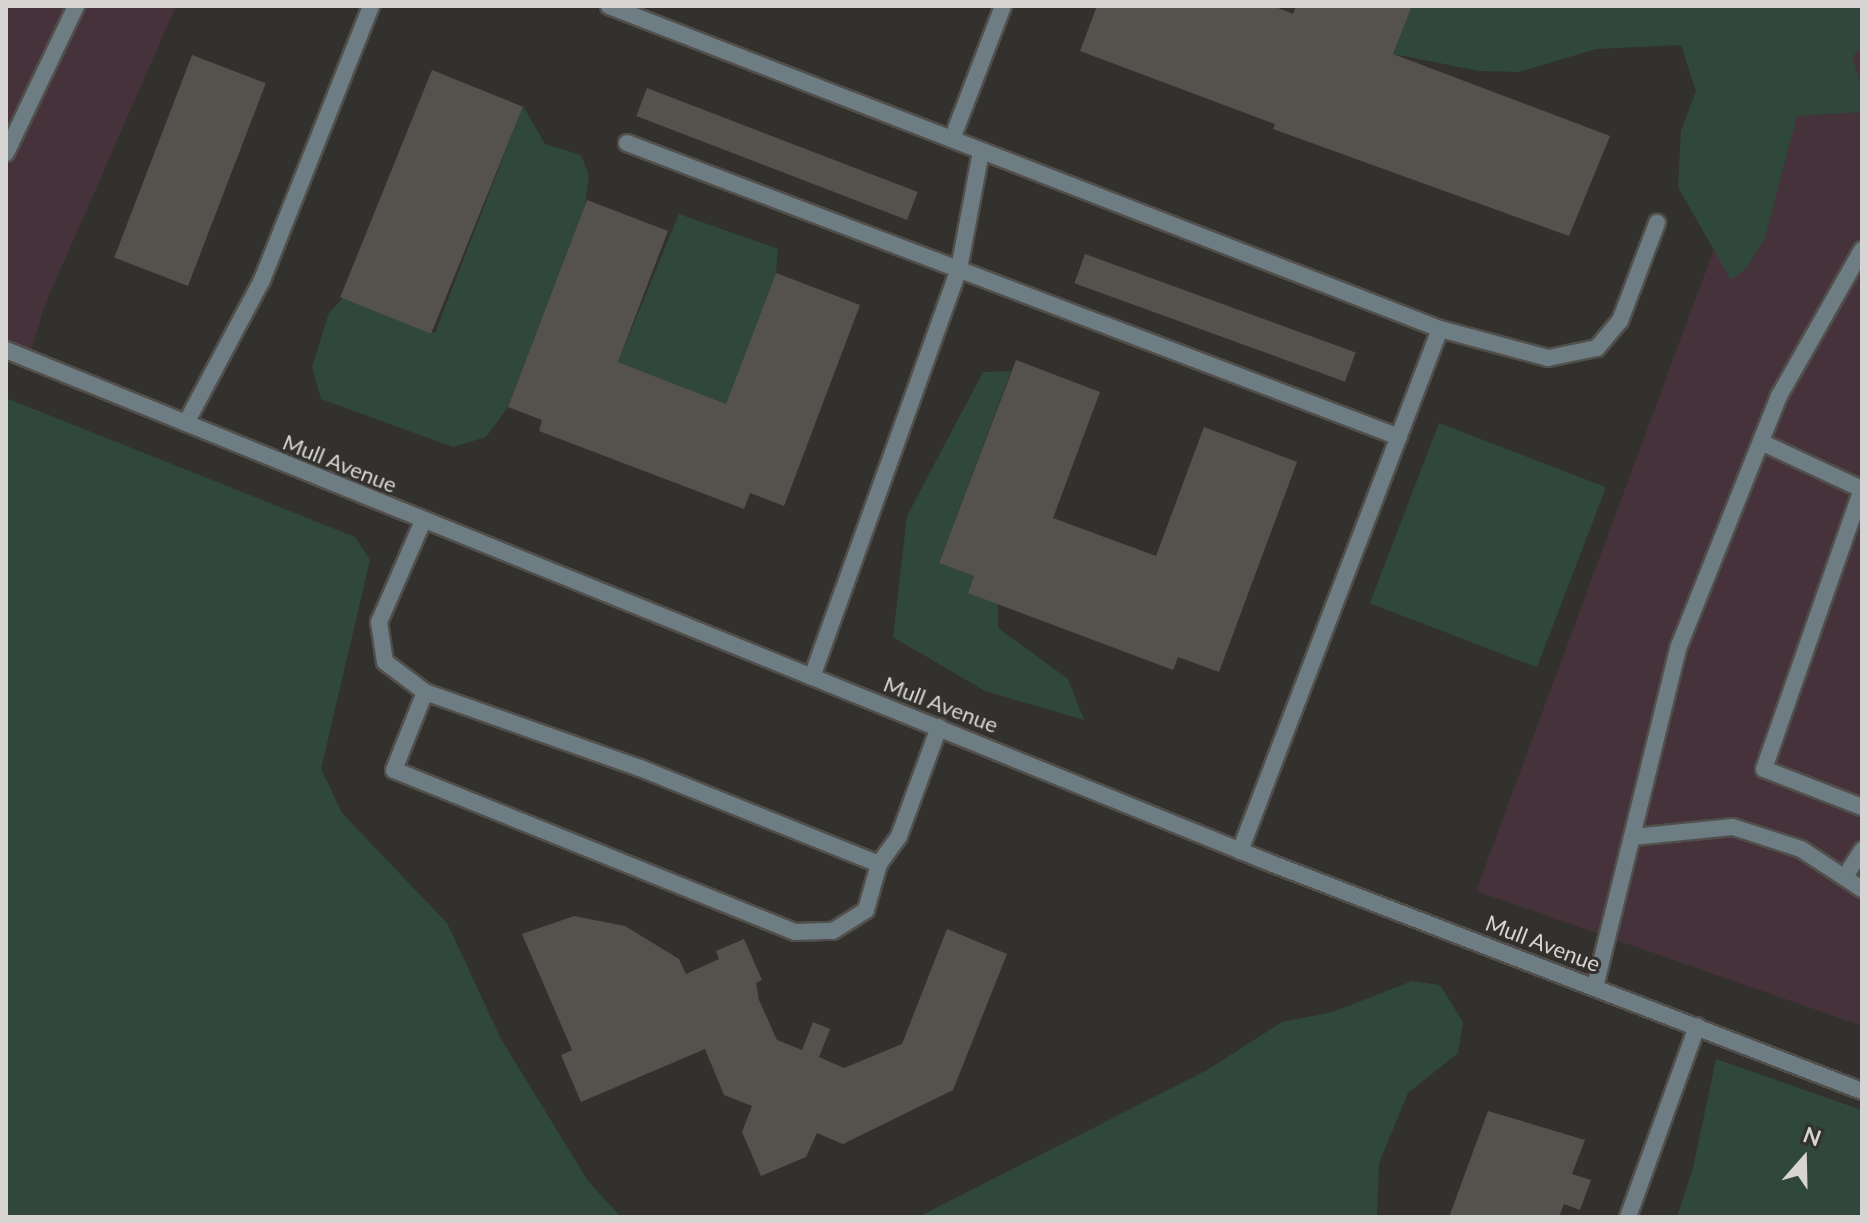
<!DOCTYPE html>
<html>
<head>
<meta charset="utf-8">
<style>
	body { margin:0 }
	#map { position:relative; width:1868px; height:1223px; overflow:hidden; background:#33312d; font-family:Lato,sans-serif }
	div>[style] { position:absolute }
	[style*='--x'] { left:calc(var(--x)*1px); top:calc(var(--y)*1px); width:calc(var(--w)*1px); rotate:calc(var(--a)*1deg) }
	.commercial>* { inset:0; background:#46323a }
	.green>* { inset:0; background:#30473b; transform-origin:0 0 }
	.building>* { inset:0; background:#55524e; transform-origin:0 0 }
	.roads { filter:drop-shadow(2px 0 #514f4b) drop-shadow(-2px 0 #514f4b) drop-shadow(0 2px #514f4b) drop-shadow(0 -2px #514f4b) }
	.service>* { height:16px; margin:-8px; padding:0 8px; transform-origin:8px; border-radius:8px; background:#6e7c83 }
	.tertiary>* { height:16px; margin:-8px; padding:0 8px; transform-origin:8px; border-radius:8px; background:#6e7c83 }
	span { translate:-50% -50%; white-space:nowrap; text-align:center; line-height:1.15; -webkit-text-stroke:6px #33312d; paint-order:stroke }
	.street-label { font-size:22px; color:#d7d5d3 }
	.frame { position:absolute; inset:0; border:8px solid #d7d5d3; pointer-events:none }
	.north { position:absolute; left:1764px; top:1119px; width:80px; height:80px; -webkit-text-stroke:6px #33312d; paint-order:stroke; rotate:20deg; font-size:22px; font-weight:700; line-height:32px; text-align:center; color:#d7d5d3 }
	.north::after { content:''; display:block; margin:auto; width:28px; height:36px; background:#d7d5d3; clip-path:polygon(50% 0,100% 100%,50% 72%,0 100%) }
</style>
</head>
<body>
<div id="map">
	<div class="commercial">
		<div style="clip-path:polygon(6px 6px,176px 6px,44px 307px,29px 359px,6px 351px)"></div>
		<div style="clip-path:polygon(1804px 6px,1862px 6px,1862px 1026px,1476px 891px)"></div>
	</div>
	<div class="green">
		<div style="clip-path:polygon(1412px 6px,1862px 6px,1862px 47px,1852px 57px,1862px 89px,1862px 112px,1797px 116px,1765px 238px,1746px 269px,1731px 280px,1678px 187px,1681px 131px,1696px 91px,1681px 45px,1596px 49px,1519px 72px,1480px 71px,1393px 54px)"></div>
		<div style="clip-path:polygon(523px 106px,545px 144px,581px 155px,589px 175px,585px 205px,508px 407px,486px 437px,453px 447px,321px 399px,312px 367px,329px 313px,343px 298px,435px 333px)"></div>
		<div style="clip-path:polygon(679px 214px,778px 249px,776px 273px,726px 404px,618px 362px)"></div>
		<div style="clip-path:polygon(1011px 371px,939px 563px,974px 576px,998px 603px,998px 628px,1068px 679px,1084px 720px,985px 691px,893px 637px,907px 516px,983px 372px)"></div>
		<div style="clip-path:polygon(6px 398px,355px 537px,370px 560px,321px 769px,342px 813px,447px 923px,501px 1039px,588px 1181px,621px 1217px,6px 1217px)"></div>
		<div style="left:1439px;top:423px;width:179px;height:193px;rotate:21deg"></div>
		<div style="clip-path:polygon(1412px 981px,1440px 985px,1463px 1022px,1458px 1053px,1408px 1093px,1379px 1163px,1377px 1217px,918px 1217px,1207px 1070px,1282px 1022px,1333px 1012px)"></div>
		<div style="clip-path:polygon(1716px 1059px,1862px 1110px,1862px 1217px,1677px 1217px,1693px 1168px)"></div>
	</div>
	<div class="building">
		<div style="clip-path:polygon(1097px 6px,1273px 6px,1293px 14px,1296px 6px,1412px 6px,1393px 54px,1610px 136px,1569px 236px,1273px 129px,1275px 124px,1080px 51px)"></div>
		<div style="left:192px;top:55px;width:79px;height:217px;rotate:21deg"></div>
		<div style="left:432px;top:70px;width:98px;height:245px;rotate:22deg"></div>
		<div style="left:647px;top:88px;width:290px;height:30px;rotate:21deg"></div>
		<div style="clip-path:polygon(587px 200px,668px 231px,618px 362px,726px 404px,776px 273px,860px 305px,784px 506px,750px 493px,744px 509px,539px 431px,542px 420px,508px 407px)"></div>
		<div style="left:1085px;top:254px;width:288px;height:31px;rotate:20deg"></div>
		<div style="clip-path:polygon(1016px 360px,1100px 392px,1053px 518px,1156px 556px,1204px 427px,1297px 462px,1219px 672px,1178px 657px,1173px 670px,968px 593px,974px 576px,939px 563px)"></div>
		<div style="clip-path:polygon(574px 916px,625px 926px,679px 959px,686px 974px,719px 959px,716px 951px,744px 939px,762px 980px,756px 983px,759px 1000px,777px 1040px,802px 1050px,813px 1022px,830px 1029px,819px 1057px,844px 1068px,902px 1044px,947px 929px,1007px 954px,953px 1090px,843px 1144px,817px 1133px,806px 1157px,761px 1176px,742px 1132px,752px 1106px,724px 1095px,705px 1049px,581px 1102px,561px 1055px,572px 1050px,522px 934px)"></div>
		<div style="clip-path:polygon(1488px 1111px,1585px 1140px,1572px 1174px,1591px 1180px,1580px 1210px,1564px 1204px,1559px 1217px,1449px 1217px)"></div>
	</div>
	<div class="roads">
		<div class="service">
			<div style="--x:609;--y:6;--w:892;--a:21.24"></div>
			<div style="--x:1440;--y:329;--w:112;--a:15"></div>
			<div style="--x:1548;--y:358;--w:50;--a:-11.5"></div>
			<div style="--x:1597;--y:348;--w:35;--a:-50"></div>
			<div style="--x:1620;--y:321;--w:105;--a:-69.3"></div>
			<div style="--x:952;--y:139;--w:142;--a:-69"></div>
			<div style="--x:627;--y:143;--w:826;--a:20.85"></div>
			<div style="--x:6;--y:153;--w:163;--a:-64.5"></div>
			<div style="--x:186;--y:423;--w:162;--a:-62"></div>
			<div style="--x:262;--y:280;--w:295;--a:-68.3"></div>
			<div style="--x:1761;--y:442;--w:111;--a:25"></div>
			<div style="--x:1862;--y:489;--w:297;--a:109.3"></div>
			<div style="--x:1764;--y:769;--w:105;--a:21.2"></div>
			<div style="--x:423;--y:521;--w:110;--a:113.5"></div>
			<div style="--x:379;--y:622;--w:40;--a:81.5"></div>
			<div style="--x:385;--y:662;--w:50;--a:36.9"></div>
			<div style="--x:425;--y:692;--w:228;--a:19.5"></div>
			<div style="--x:640;--y:768;--w:258;--a:21.9"></div>
			<div style="--x:879;--y:864;--w:34;--a:-54"></div>
			<div style="--x:899;--y:836;--w:116;--a:-69.8"></div>
			<div style="--x:812;--y:677;--w:434;--a:-70.2"></div>
			<div style="--x:959;--y:269;--w:120;--a:-79.4"></div>
			<div style="--x:425;--y:692;--w:84;--a:111.7"></div>
			<div style="--x:394;--y:770;--w:432;--a:22"></div>
			<div style="--x:795;--y:932;--w:38;--a:-2"></div>
			<div style="--x:833;--y:931;--w:39;--a:-32"></div>
			<div style="--x:866;--y:910;--w:48;--a:-74.2"></div>
			<div style="--x:1633;--y:837;--w:100;--a:-5.7"></div>
			<div style="--x:1733;--y:827;--w:71;--a:17.9"></div>
			<div style="--x:1801;--y:849;--w:73;--a:33.3"></div>
			<div style="--x:1240;--y:851;--w:559;--a:-69.04"></div>
			<div style="--x:1846;--y:875;--w:30;--a:-57"></div>
			<div style="--x:1595;--y:987;--w:351;--a:-76.2"></div>
			<div style="--x:1679;--y:646;--w:269;--a:-68.2"></div>
			<div style="--x:1779;--y:396;--w:168;--a:-60.4"></div>
			<div style="--x:1628;--y:1217;--w:203;--a:-70.1"></div>
		</div>
		<div class="tertiary">
			<div style="--x:6;--y:350;--w:1367;--a:22.08"></div>
			<div style="--x:1273;--y:864;--w:631;--a:21.08"></div>
		</div>
	</div>
	<div class="street-label">
		<span style="left:340px;top:463px;rotate:22deg">Mull Avenue</span>
		<span style="left:941px;top:704px;rotate:21deg">Mull Avenue</span>
		<span style="left:1543px;top:943px;rotate:21deg">Mull Avenue</span>
	</div>
	<div class="frame"></div>
	<div class="north">N</div>
</div>
</body>
</html>
